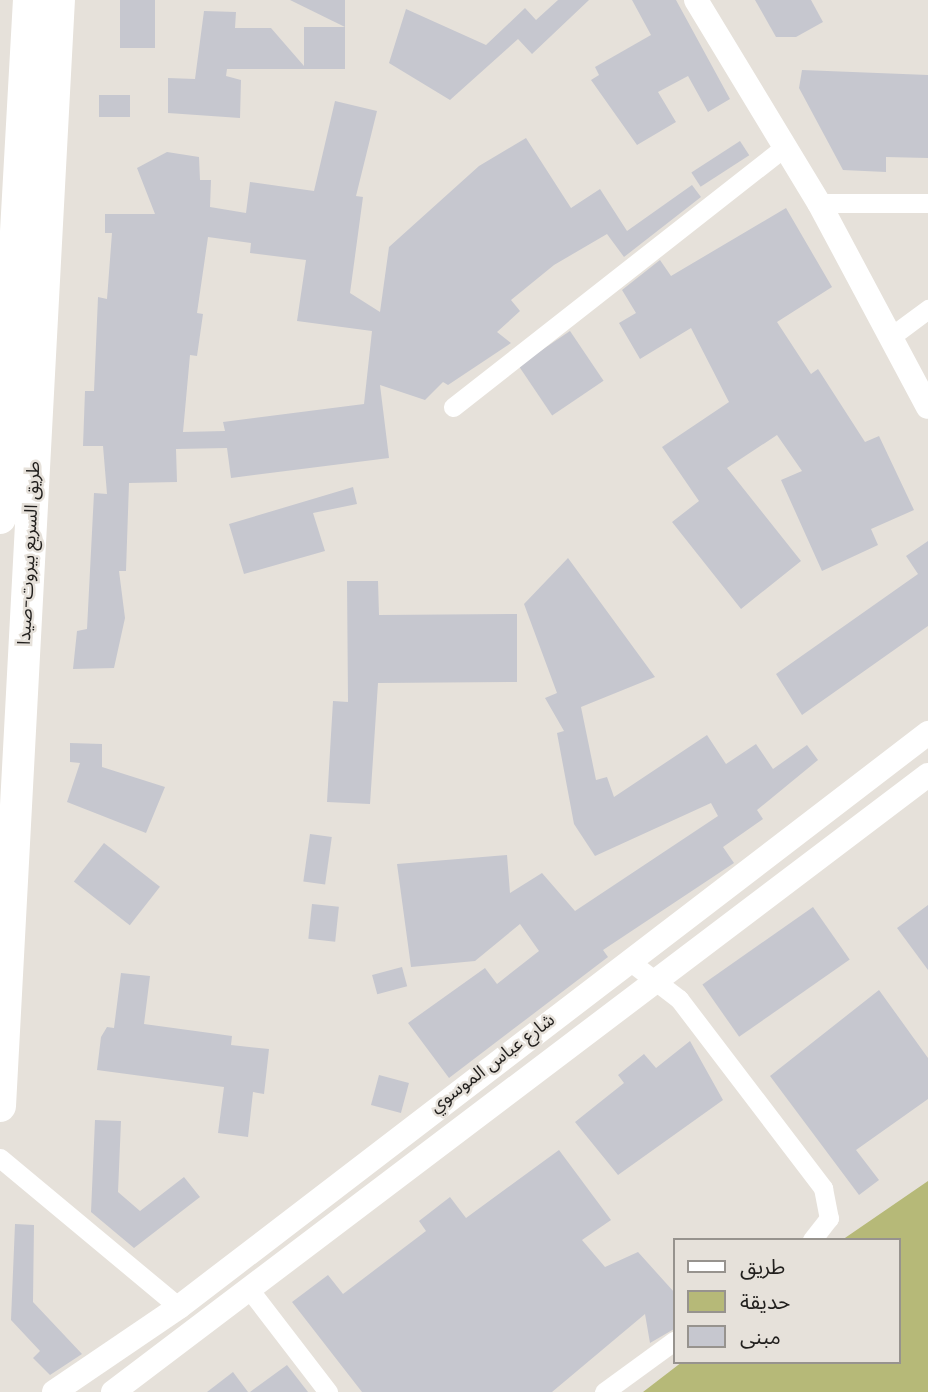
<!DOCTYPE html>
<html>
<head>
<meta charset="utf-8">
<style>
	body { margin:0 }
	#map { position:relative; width:928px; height:1392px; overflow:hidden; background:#e6e1da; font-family:Lora,"Noto Sans Arabic",serif }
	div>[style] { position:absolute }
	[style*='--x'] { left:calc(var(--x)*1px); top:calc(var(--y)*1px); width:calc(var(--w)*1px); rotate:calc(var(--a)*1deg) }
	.green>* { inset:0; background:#b6b978 }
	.building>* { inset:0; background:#c6c7cf; transform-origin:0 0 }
	.minor>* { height:19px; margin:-9.5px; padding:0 9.5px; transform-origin:9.5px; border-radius:9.5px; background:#fff }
	.tertiary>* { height:24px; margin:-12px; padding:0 12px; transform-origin:12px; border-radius:12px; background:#fff }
	.trunk>* { height:32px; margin:-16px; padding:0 16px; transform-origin:16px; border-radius:16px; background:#fff }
	span { translate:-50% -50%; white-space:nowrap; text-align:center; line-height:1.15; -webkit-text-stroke:5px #e6e1da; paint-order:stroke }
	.street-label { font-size:18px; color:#211f1d }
	.legend { position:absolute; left:673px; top:1238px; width:228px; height:126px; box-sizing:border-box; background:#e6e1da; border:2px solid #97938e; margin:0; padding:9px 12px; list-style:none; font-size:21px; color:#211f1d }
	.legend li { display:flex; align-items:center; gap:14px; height:35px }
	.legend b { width:35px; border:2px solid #97938e }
</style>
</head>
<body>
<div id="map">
	<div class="green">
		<div style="clip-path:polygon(928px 1181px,928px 1392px,643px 1392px,682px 1362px,898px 1362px,898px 1240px,842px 1240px)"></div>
	</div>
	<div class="building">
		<div style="left:120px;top:0;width:35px;height:48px"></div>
		<div style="clip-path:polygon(290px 0,345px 0,345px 27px)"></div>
		<div style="clip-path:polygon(558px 0,589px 0,532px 54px,518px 39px,450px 100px,389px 63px,406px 9px,486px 45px,525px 8px,536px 20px)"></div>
		<div style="clip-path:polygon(632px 0,676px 0,730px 99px,708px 112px,688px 76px,658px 92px,676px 122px,637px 145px,591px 80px,599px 75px,595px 67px,651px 35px)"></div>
		<div style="clip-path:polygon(755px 0,811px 0,823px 22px,796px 37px,776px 37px)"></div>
		<div style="clip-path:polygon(204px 11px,236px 12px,235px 28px,271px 28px,304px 66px,304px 27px,345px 27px,345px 69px,227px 69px,226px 76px,241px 80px,240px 118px,168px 113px,168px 78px,195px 79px)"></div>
		<div style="clip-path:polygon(802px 70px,928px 75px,928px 158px,886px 157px,886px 172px,843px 170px,799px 88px)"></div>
		<div style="left:99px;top:95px;width:31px;height:22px"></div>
		<div style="clip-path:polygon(evenodd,335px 101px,377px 111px,356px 196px,363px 197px,350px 293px,380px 312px,389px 247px,479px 166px,526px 138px,571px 208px,600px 189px,627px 231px,692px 185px,701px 197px,624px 257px,607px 234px,554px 265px,511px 300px,520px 311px,497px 332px,511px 343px,448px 385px,443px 382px,425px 400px,380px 385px,389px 458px,231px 478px,227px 448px,176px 449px,177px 482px,129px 483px,126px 571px,119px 571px,125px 618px,114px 668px,73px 669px,77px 631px,87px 629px,94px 493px,107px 494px,103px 446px,83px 446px,85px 391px,94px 391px,98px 297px,107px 299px,112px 233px,105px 233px,105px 214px,155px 214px,137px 168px,167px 152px,199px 157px,200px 180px,211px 180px,210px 207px,246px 213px,250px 182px,314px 191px,335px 101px,208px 237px,251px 243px,250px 253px,306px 260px,297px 321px,372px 331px,364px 404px,223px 422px,225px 431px,183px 432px,190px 355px,197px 356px,203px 314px,197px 313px,208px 237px)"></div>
		<div style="left:740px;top:141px;width:17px;height:58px;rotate:57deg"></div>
		<div style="clip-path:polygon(786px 208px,832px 287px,777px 322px,811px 374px,818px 369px,865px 442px,879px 436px,914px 510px,871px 529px,878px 545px,822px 571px,781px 480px,802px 471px,777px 435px,727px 468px,801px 561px,741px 609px,672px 522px,699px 501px,662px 447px,729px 402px,691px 328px,640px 359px,619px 323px,636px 313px,622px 290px,660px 260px,671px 276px)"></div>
		<div style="left:570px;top:331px;width:60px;height:62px;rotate:56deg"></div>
		<div style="clip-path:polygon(353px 487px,357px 504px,313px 513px,325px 551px,244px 574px,229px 524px)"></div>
		<div style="clip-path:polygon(928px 541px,928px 626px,802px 715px,776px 674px,918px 574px,906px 556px)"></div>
		<div style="clip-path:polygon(568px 558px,655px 677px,581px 707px,596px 780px,607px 777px,614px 797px,707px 735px,726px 764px,756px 744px,773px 769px,807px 745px,818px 760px,757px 810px,763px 819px,723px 847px,734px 863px,603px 950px,608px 957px,449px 1078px,408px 1023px,485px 968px,497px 984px,539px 951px,520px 924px,475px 961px,411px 967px,397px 864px,507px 855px,510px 893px,542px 873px,575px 911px,718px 816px,711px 803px,595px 856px,574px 824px,557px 733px,564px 731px,545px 698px,557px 693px,524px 604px)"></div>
		<div style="clip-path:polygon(347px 581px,378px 581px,379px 615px,517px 614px,517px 682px,378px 683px,370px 804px,327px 802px,333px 701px,348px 702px)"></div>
		<div style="clip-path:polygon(70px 743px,102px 744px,102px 767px,165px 787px,146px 833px,67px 802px,80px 763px,70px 762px)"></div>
		<div style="left:310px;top:834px;width:22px;height:48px;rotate:8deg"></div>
		<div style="left:104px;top:843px;width:71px;height:49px;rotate:38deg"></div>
		<div style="left:312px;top:904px;width:27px;height:35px;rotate:6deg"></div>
		<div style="clip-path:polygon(928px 905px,928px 970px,897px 928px)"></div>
		<div style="left:813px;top:907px;width:64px;height:135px;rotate:55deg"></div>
		<div style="left:402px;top:967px;width:20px;height:31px;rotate:75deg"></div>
		<div style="clip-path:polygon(121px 973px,150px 976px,144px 1024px,232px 1036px,231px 1045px,269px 1049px,264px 1094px,253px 1092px,248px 1137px,218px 1133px,224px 1087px,97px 1070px,101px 1037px,107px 1027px,114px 1028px)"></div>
		<div style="clip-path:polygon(879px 990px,928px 1058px,928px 1099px,856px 1150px,879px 1180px,859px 1195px,770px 1076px)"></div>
		<div style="clip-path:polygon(690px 1041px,723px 1100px,618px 1175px,575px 1122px,624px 1083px,618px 1075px,644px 1054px,656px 1068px)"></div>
		<div style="left:379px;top:1075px;width:31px;height:31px;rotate:15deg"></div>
		<div style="clip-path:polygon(95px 1120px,121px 1121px,118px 1192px,140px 1211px,184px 1177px,200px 1197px,134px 1248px,91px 1212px)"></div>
		<div style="clip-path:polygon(559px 1150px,611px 1220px,582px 1240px,605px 1267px,638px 1252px,674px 1292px,674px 1329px,650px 1343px,645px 1314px,552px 1392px,362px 1392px,292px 1302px,328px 1275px,343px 1294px,426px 1231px,419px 1221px,450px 1197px,466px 1218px)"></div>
		<div style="clip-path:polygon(15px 1224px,34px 1225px,33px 1302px,82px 1354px,50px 1375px,33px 1358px,40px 1351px,11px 1320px)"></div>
		<div style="clip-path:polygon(287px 1365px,308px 1392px,250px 1392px)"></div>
		<div style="clip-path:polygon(233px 1372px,248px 1392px,207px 1392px)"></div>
	</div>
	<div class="minor">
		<div style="--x:819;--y:203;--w:109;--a:0"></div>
		<div style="--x:893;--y:335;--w:44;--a:-36.6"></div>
		<div style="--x:453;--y:407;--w:421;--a:-38.1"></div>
		<div style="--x:628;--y:960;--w:64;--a:37.4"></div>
		<div style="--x:679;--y:999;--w:238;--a:52.7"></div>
		<div style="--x:823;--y:1188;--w:31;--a:79"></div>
		<div style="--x:829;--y:1218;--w:28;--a:128"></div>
		<div style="--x:0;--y:1158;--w:233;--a:39.8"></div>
		<div style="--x:249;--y:1289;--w:130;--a:52.5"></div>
		<div style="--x:604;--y:1392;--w:87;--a:-36.1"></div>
	</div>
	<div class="tertiary">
		<div style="--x:696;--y:0;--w:237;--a:58.8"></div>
		<div style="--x:819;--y:203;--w:231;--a:61.9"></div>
		<div style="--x:54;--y:1392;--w:151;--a:-34.2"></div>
		<div style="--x:179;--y:1307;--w:944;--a:-37.46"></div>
		<div style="--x:113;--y:1392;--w:1022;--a:-37.13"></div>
	</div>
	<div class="trunk">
		<div style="--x:0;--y:518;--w:519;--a:-86.8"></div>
		<div style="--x:0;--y:1106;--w:1108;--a:-86.95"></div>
	</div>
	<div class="street-label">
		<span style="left:29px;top:553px;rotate:-87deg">طريق السريع بيروت-صيدا</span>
		<span style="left:492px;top:1063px;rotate:-37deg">شارع عباس الموسوي</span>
	</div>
	<ul class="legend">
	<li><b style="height:9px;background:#fff"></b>طريق</li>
	<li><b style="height:19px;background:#b6b978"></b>حديقة</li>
	<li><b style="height:19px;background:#c6c7cf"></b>مبنى</li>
	</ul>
</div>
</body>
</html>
